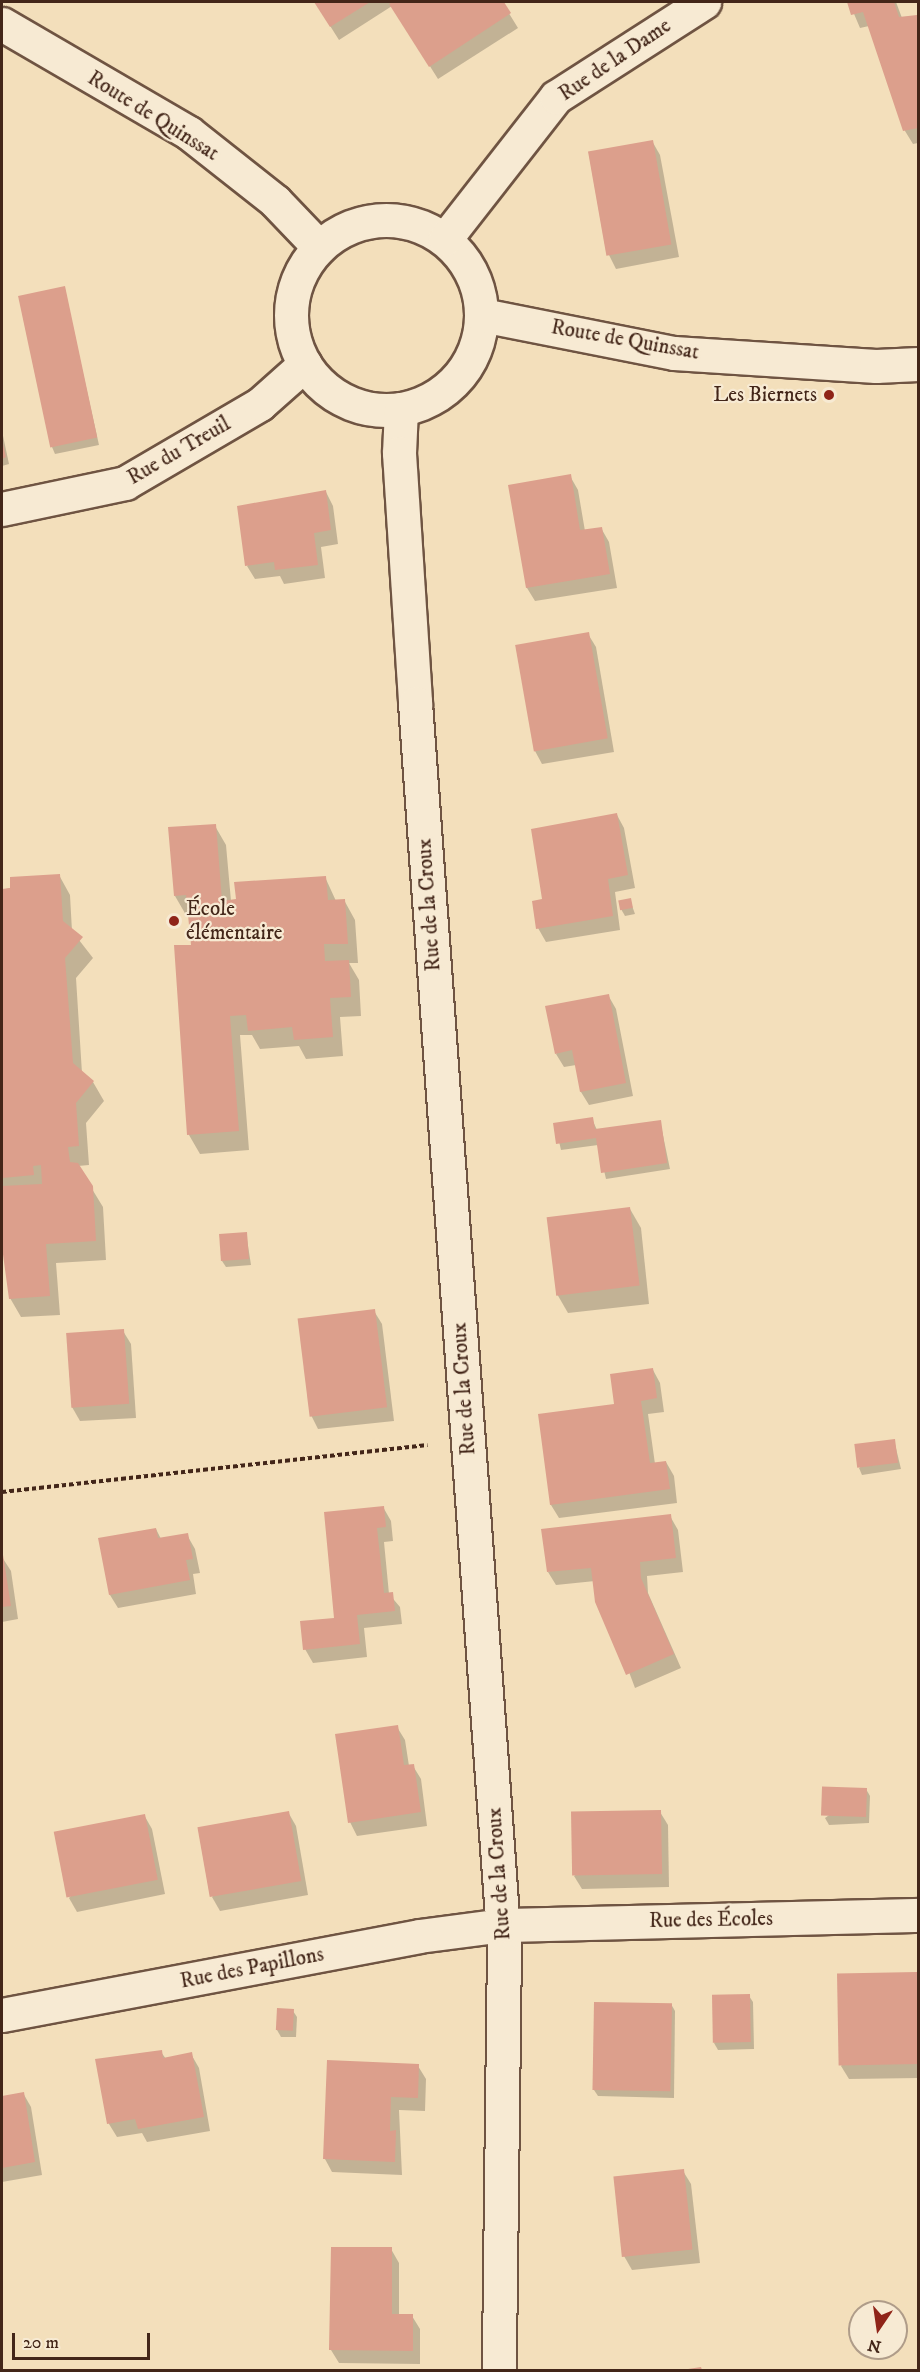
<!DOCTYPE html>
<html>
<head>
<meta charset="utf-8">
<style>
	body { margin:0 }
	#map { position:relative; width:920px; height:2372px; overflow:hidden; background:#f3dfbb; font-family:"IM FELL DW Pica",serif }
	div>[style] { position:absolute }
	[style*='--x'] { left:calc(var(--x)*1px); top:calc(var(--y)*1px); width:calc(var(--w)*1px); rotate:calc(var(--a)*1deg) }
	.shadow>* { inset:0; background:#0003 }
	.building>* { inset:0; background:#dc9f8c; transform-origin:0 0 }
	.path>* { height:4px; margin-top:-2px; transform-origin:0; background:repeating-linear-gradient(90deg,#432619 0 4.5px,transparent 0 7.5px) }
	.roads { filter:drop-shadow(2px 0 #6f5442) drop-shadow(-2px 0 #6f5442) drop-shadow(0 2px #6f5442) drop-shadow(0 -2px #6f5442) }
	.minor>* { height:33px; margin:-16.5px; padding:0 16.5px; transform-origin:16.5px; border-radius:16.5px; background:#f7ead3 }
	.minor>.ring { margin:-16.5px; padding:0; box-sizing:content-box; background:none; border:33px solid #f7ead3; border-radius:50% }
	.dots>* { width:16px; height:16px; translate:-50% -50%; box-sizing:border-box; border:3px solid #f7ead3; border-radius:50% }
	span { translate:-50% -50%; white-space:nowrap; text-align:center; line-height:1.15; -webkit-text-stroke:4.5px #f7ead3; paint-order:stroke }
	.street-label { font-size:21px; color:#432619 }
	.poi-label { font-size:21px; color:#432619 }
	.right { translate:-100% -50%; text-align:right }
	.left { translate:0 -50%; text-align:left }
	.frame { position:absolute; inset:0; border:3px solid #432619; pointer-events:none }
	.north { position:absolute; left:848px; top:2300px; width:60px; height:60px; box-sizing:border-box; background:#f7ead3; border:2px solid #af9c89; border-radius:50%; rotate:193deg; font-size:16px; font-weight:700; line-height:24px; text-align:center; color:#432619 }
	.north::after { content:''; display:block; margin:auto; width:21px; height:27px; background:#8f2418; clip-path:polygon(50% 0,100% 100%,50% 72%,0 100%) }
	.scale { position:absolute; left:12px; top:2333px; width:138px; height:27px; box-sizing:border-box; border:3px solid #432619; border-top:0; padding-left:8px; font-size:18px; line-height:21px; white-space:nowrap; color:#432619; -webkit-text-stroke:4px #f7ead3; paint-order:stroke }
</style>
</head>
<body>
<div id="map">
	<div class="shadow">
		<div style="clip-path:polygon(315px 2px,502px 2px,518px 28px,438px 79px,392px 6px,339px 40px)"></div>
		<div style="clip-path:polygon(849px 2px,896px 2px,902px 18px,916px 17px,918px 21px,918px 143px,913px 144px,905px 131px,869px 26px,860px 28px)"></div>
		<div style="clip-path:polygon(652px 141px,660px 155px,679px 257px,616px 269px,609px 255px)"></div>
		<div style="clip-path:polygon(64px 288px,99px 445px,55px 454px,52px 447px)"></div>
		<div style="clip-path:polygon(2px 431px,9px 464px,2px 466px)"></div>
		<div style="clip-path:polygon(570px 476px,578px 490px,585px 531px,601px 528px,609px 542px,617px 588px,535px 601px,527px 588px,510px 486px)"></div>
		<div style="clip-path:polygon(326px 492px,333px 506px,338px 544px,321px 547px,325px 578px,284px 584px,280px 576px,255px 579px,247px 566px)"></div>
		<div style="clip-path:polygon(588px 634px,596px 647px,614px 752px,542px 764px,535px 751px,517px 646px)"></div>
		<div style="clip-path:polygon(617px 815px,624px 828px,635px 888px,615px 892px,620px 930px,546px 942px,538px 928px,544px 900px)"></div>
		<div style="clip-path:polygon(215px 826px,226px 845px,231px 901px,325px 877px,336px 901px,344px 900px,355px 920px,358px 963px,349px 963px,359px 980px,361px 1016px,340px 1017px,343px 1056px,306px 1059px,299px 1046px,260px 1049px,252px 1035px,240px 1035px,249px 1150px,200px 1154px,189px 1135px,175px 947px,193px 947px,190px 915px,186px 915px,175px 896px)"></div>
		<div style="clip-path:polygon(59px 875px,70px 895px,72px 931px,93px 958px,76px 978px,82px 1073px,93px 1082px,104px 1101px,86px 1123px,89px 1165px,78px 1166px,103px 1207px,106px 1260px,56px 1263px,60px 1315px,21px 1317px,10px 1298px,2px 1214px,2px 890px)"></div>
		<div style="clip-path:polygon(630px 900px,635px 914px,625px 916px,621px 909px)"></div>
		<div style="clip-path:polygon(608px 995px,616px 1009px,633px 1096px,589px 1105px,581px 1092px,576px 1065px,564px 1067px,556px 1054px)"></div>
		<div style="clip-path:polygon(592px 1119px,597px 1130px,660px 1121px,670px 1169px,606px 1179px,598px 1145px,561px 1150px,555px 1124px)"></div>
		<div style="clip-path:polygon(630px 1209px,641px 1228px,649px 1304px,568px 1313px,557px 1294px,549px 1218px)"></div>
		<div style="clip-path:polygon(246px 1233px,251px 1265px,226px 1267px,222px 1261px)"></div>
		<div style="clip-path:polygon(374px 1311px,382px 1324px,394px 1421px,318px 1429px,311px 1415px)"></div>
		<div style="clip-path:polygon(123px 1331px,131px 1344px,136px 1418px,80px 1421px,72px 1407px)"></div>
		<div style="clip-path:polygon(653px 1370px,660px 1383px,664px 1412px,648px 1414px,655px 1464px,666px 1462px,674px 1476px,677px 1503px,559px 1518px,551px 1505px,539px 1416px,616px 1405px)"></div>
		<div style="clip-path:polygon(894px 1440px,901px 1469px,862px 1475px,859px 1468px)"></div>
		<div style="clip-path:polygon(383px 1507px,391px 1521px,393px 1541px,384px 1542px,389px 1594px,400px 1607px,402px 1624px,364px 1628px,367px 1657px,313px 1663px,305px 1649px,336px 1619px)"></div>
		<div style="clip-path:polygon(670px 1516px,678px 1530px,683px 1572px,647px 1576px,648px 1593px,681px 1668px,635px 1688px,595px 1581px,556px 1585px,548px 1572px)"></div>
		<div style="clip-path:polygon(156px 1529px,161px 1539px,187px 1535px,195px 1549px,200px 1573px,193px 1574px,196px 1594px,118px 1608px,110px 1595px,100px 1539px)"></div>
		<div style="clip-path:polygon(2px 1557px,11px 1571px,18px 1619px,2px 1622px)"></div>
		<div style="clip-path:polygon(397px 1727px,405px 1740px,409px 1766px,413px 1766px,421px 1779px,427px 1826px,357px 1836px,350px 1822px)"></div>
		<div style="clip-path:polygon(866px 1789px,870px 1796px,869px 1823px,829px 1825px,825px 1818px)"></div>
		<div style="clip-path:polygon(288px 1812px,296px 1826px,308px 1895px,220px 1911px,212px 1897px)"></div>
		<div style="clip-path:polygon(660px 1812px,668px 1825px,669px 1887px,582px 1889px,574px 1876px)"></div>
		<div style="clip-path:polygon(144px 1815px,152px 1829px,165px 1894px,77px 1912px,69px 1898px)"></div>
		<div style="clip-path:polygon(916px 1974px,918px 2078px,849px 2079px,841px 2066px)"></div>
		<div style="clip-path:polygon(749px 1996px,753px 2002px,754px 2049px,718px 2050px,714px 2043px)"></div>
		<div style="clip-path:polygon(671px 2004px,675px 2011px,674px 2098px,598px 2096px,594px 2090px)"></div>
		<div style="clip-path:polygon(293px 2011px,297px 2017px,296px 2037px,281px 2037px,277px 2030px)"></div>
		<div style="clip-path:polygon(161px 2052px,166px 2059px,191px 2054px,199px 2068px,210px 2131px,147px 2142px,142px 2133px,117px 2137px,109px 2124px,97px 2061px)"></div>
		<div style="clip-path:polygon(418px 2066px,426px 2079px,425px 2111px,399px 2110px,402px 2175px,332px 2172px,325px 2159px)"></div>
		<div style="clip-path:polygon(23px 2093px,31px 2107px,42px 2175px,2px 2182px,2px 2097px)"></div>
		<div style="clip-path:polygon(683px 2171px,691px 2184px,700px 2263px,632px 2270px,624px 2256px)"></div>
		<div style="clip-path:polygon(391px 2249px,399px 2263px,399px 2316px,412px 2316px,420px 2329px,420px 2364px,339px 2363px,331px 2350px)"></div>
	</div>
	<div class="building">
		<div style="clip-path:polygon(314px 2px,370px 2px,330px 27px)"></div>
		<div style="clip-path:polygon(393px 2px,504px 2px,511px 13px,429px 67px,389px 4px)"></div>
		<div style="clip-path:polygon(847px 2px,894px 2px,899px 17px,917px 15px,918px 128px,903px 131px,863px 12px,851px 15px)"></div>
		<div style="left:653px;top:140px;width:106px;height:66px;rotate:80deg"></div>
		<div style="left:65px;top:286px;width:155px;height:48px;rotate:78deg"></div>
		<div style="clip-path:polygon(2px 440px,6px 457px,2px 459px)"></div>
		<div style="clip-path:polygon(571px 474px,580px 530px,602px 527px,610px 574px,526px 588px,508px 485px)"></div>
		<div style="clip-path:polygon(326px 490px,331px 530px,314px 533px,318px 565px,275px 570px,274px 562px,245px 566px,237px 506px)"></div>
		<div style="left:589px;top:632px;width:108px;height:75px;rotate:80deg"></div>
		<div style="clip-path:polygon(617px 813px,628px 875px,608px 879px,613px 916px,536px 929px,532px 901px,542px 899px,531px 829px)"></div>
		<div style="clip-path:polygon(216px 824px,222px 901px,236px 899px,234px 882px,326px 876px,328px 900px,345px 899px,348px 944px,324px 944px,325px 961px,349px 960px,351px 997px,330px 998px,333px 1037px,294px 1040px,292px 1027px,248px 1031px,246px 1015px,230px 1016px,239px 1131px,187px 1135px,174px 945px,191px 945px,186px 895px,174px 896px,168px 827px)"></div>
		<div style="clip-path:polygon(60px 874px,63px 921px,83px 937px,65px 958px,73px 1063px,94px 1081px,76px 1103px,79px 1146px,68px 1147px,70px 1162px,78px 1163px,93px 1186px,96px 1241px,46px 1244px,50px 1296px,9px 1299px,2px 1247px,2px 1186px,42px 1184px,41px 1165px,33px 1166px,34px 1175px,2px 1178px,2px 889px,10px 888px,10px 877px)"></div>
		<div style="left:631px;top:898px;width:10px;height:13px;rotate:79deg"></div>
		<div style="clip-path:polygon(609px 994px,626px 1083px,580px 1092px,572px 1050px,555px 1054px,545px 1006px)"></div>
		<div style="clip-path:polygon(593px 1117px,595px 1129px,661px 1120px,667px 1163px,601px 1173px,596px 1138px,556px 1144px,553px 1123px)"></div>
		<div style="left:630px;top:1207px;width:79px;height:84px;rotate:83deg"></div>
		<div style="left:247px;top:1232px;width:27px;height:28px;rotate:86deg"></div>
		<div style="left:375px;top:1309px;width:99px;height:78px;rotate:83deg"></div>
		<div style="left:124px;top:1329px;width:75px;height:58px;rotate:86deg"></div>
		<div style="clip-path:polygon(653px 1368px,657px 1398px,641px 1401px,650px 1463px,666px 1461px,670px 1489px,550px 1505px,538px 1414px,614px 1404px,610px 1374px)"></div>
		<div style="left:895px;top:1439px;width:24px;height:41px;rotate:83deg"></div>
		<div style="clip-path:polygon(384px 1506px,386px 1527px,377px 1528px,384px 1593px,393px 1592px,395px 1611px,357px 1615px,360px 1644px,303px 1650px,300px 1621px,334px 1618px,324px 1512px)"></div>
		<div style="clip-path:polygon(671px 1514px,676px 1558px,640px 1562px,641px 1578px,674px 1654px,626px 1675px,595px 1602px,591px 1568px,547px 1572px,541px 1529px)"></div>
		<div style="clip-path:polygon(156px 1528px,158px 1538px,188px 1533px,193px 1559px,186px 1560px,190px 1580px,109px 1595px,98px 1538px)"></div>
		<div style="clip-path:polygon(3px 1555px,11px 1606px,2px 1607px,2px 1556px)"></div>
		<div style="clip-path:polygon(398px 1725px,404px 1765px,414px 1764px,421px 1812px,348px 1823px,335px 1734px)"></div>
		<div style="left:867px;top:1788px;width:29px;height:45px;rotate:92deg"></div>
		<div style="left:661px;top:1810px;width:64px;height:90px;rotate:89deg"></div>
		<div style="left:289px;top:1811px;width:71px;height:93px;rotate:80deg"></div>
		<div style="left:145px;top:1814px;width:67px;height:93px;rotate:79deg"></div>
		<div style="left:917px;top:1972px;width:92px;height:80px;rotate:89deg"></div>
		<div style="left:750px;top:1994px;width:48px;height:38px;rotate:89deg"></div>
		<div style="left:594px;top:2002px;width:78px;height:88px;rotate:1deg"></div>
		<div style="left:277px;top:2008px;width:17px;height:22px;rotate:3deg"></div>
		<div style="clip-path:polygon(162px 2050px,163px 2058px,192px 2052px,204px 2117px,138px 2129px,135px 2119px,107px 2124px,95px 2059px)"></div>
		<div style="clip-path:polygon(327px 2060px,419px 2064px,418px 2098px,391px 2097px,390px 2131px,396px 2130px,395px 2162px,323px 2159px)"></div>
		<div style="clip-path:polygon(24px 2092px,35px 2162px,2px 2168px,2px 2096px)"></div>
		<div style="left:684px;top:2169px;width:81px;height:71px;rotate:84deg"></div>
		<div style="clip-path:polygon(331px 2247px,392px 2247px,392px 2314px,413px 2314px,413px 2351px,329px 2350px)"></div>
		<div style="clip-path:polygon(701px 2367px,702px 2370px,688px 2370px,688px 2369px)"></div>
	</div>
	<div class="path">
		<div style="--x:2;--y:1492;--w:428;--a:-6.3"></div>
	</div>
	<div class="roads">
		<div class="minor">
			<div style="--x:2;--y:24;--w:216;--a:30.2"></div>
			<div style="--x:189;--y:133;--w:110;--a:38.3"></div>
			<div style="--x:275;--y:201;--w:64;--a:46.3"></div>
			<div class="ring" style="left:291px;top:220px;width:157px;height:157px"></div>
			<div style="--x:445;--y:239;--w:180;--a:-52"></div>
			<div style="--x:556;--y:97;--w:176;--a:-32.7"></div>
			<div style="--x:482;--y:315;--w:196;--a:11.2"></div>
			<div style="--x:674;--y:353;--w:202;--a:3.7"></div>
			<div style="--x:876;--y:366;--w:42;--a:-2.7"></div>
			<div style="--x:401;--y:409;--w:44;--a:92.6"></div>
			<div style="--x:399;--y:453;--w:251;--a:86.3"></div>
			<div style="--x:415;--y:703;--w:1245;--a:85.9"></div>
			<div style="--x:504;--y:1945;--w:425;--a:90.7"></div>
			<div style="--x:2;--y:509;--w:126;--a:-11.9"></div>
			<div style="--x:125;--y:483;--w:156;--a:-30.3"></div>
			<div style="--x:260;--y:404;--w:60;--a:-41.6"></div>
			<div style="--x:2;--y:2015;--w:424;--a:-10.7"></div>
			<div style="--x:419;--y:1936;--w:85;--a:-7.5"></div>
			<div style="--x:503;--y:1925;--w:415;--a:-1.4"></div>
		</div>
	</div>
	<div class="dots">
		<div style="left:829px;top:395px;background:#8f2418"></div>
		<div style="left:174px;top:921px;background:#8f2418"></div>
	</div>
	<div class="street-label">
		<span style="left:615px;top:60px;rotate:-34deg">Rue de la Dame</span>
		<span style="left:153px;top:116px;rotate:32deg">Route de Quinssat</span>
		<span style="left:625px;top:340px;rotate:10deg">Route de Quinssat</span>
		<span style="left:179px;top:451px;rotate:-30deg">Rue du Treuil</span>
		<span style="left:429px;top:905px;rotate:-94deg">Rue de la Croux</span>
		<span style="left:464px;top:1389px;rotate:-94deg">Rue de la Croux</span>
		<span style="left:499px;top:1874px;rotate:-94deg">Rue de la Croux</span>
		<span style="left:711px;top:1920px;rotate:-1deg">Rue des Écoles</span>
		<span style="left:252px;top:1968px;rotate:-11deg">Rue des Papillons</span>
	</div>
	<div class="poi-label">
		<span class="right" style="left:817px;top:395px">Les Biernets</span>
		<span class="left" style="left:186px;top:921px">École<br>élémentaire</span>
	</div>
	<div class="frame"></div>
	<div class="north">N</div>
	<div class="scale">20 m</div>
</div>
</body>
</html>
